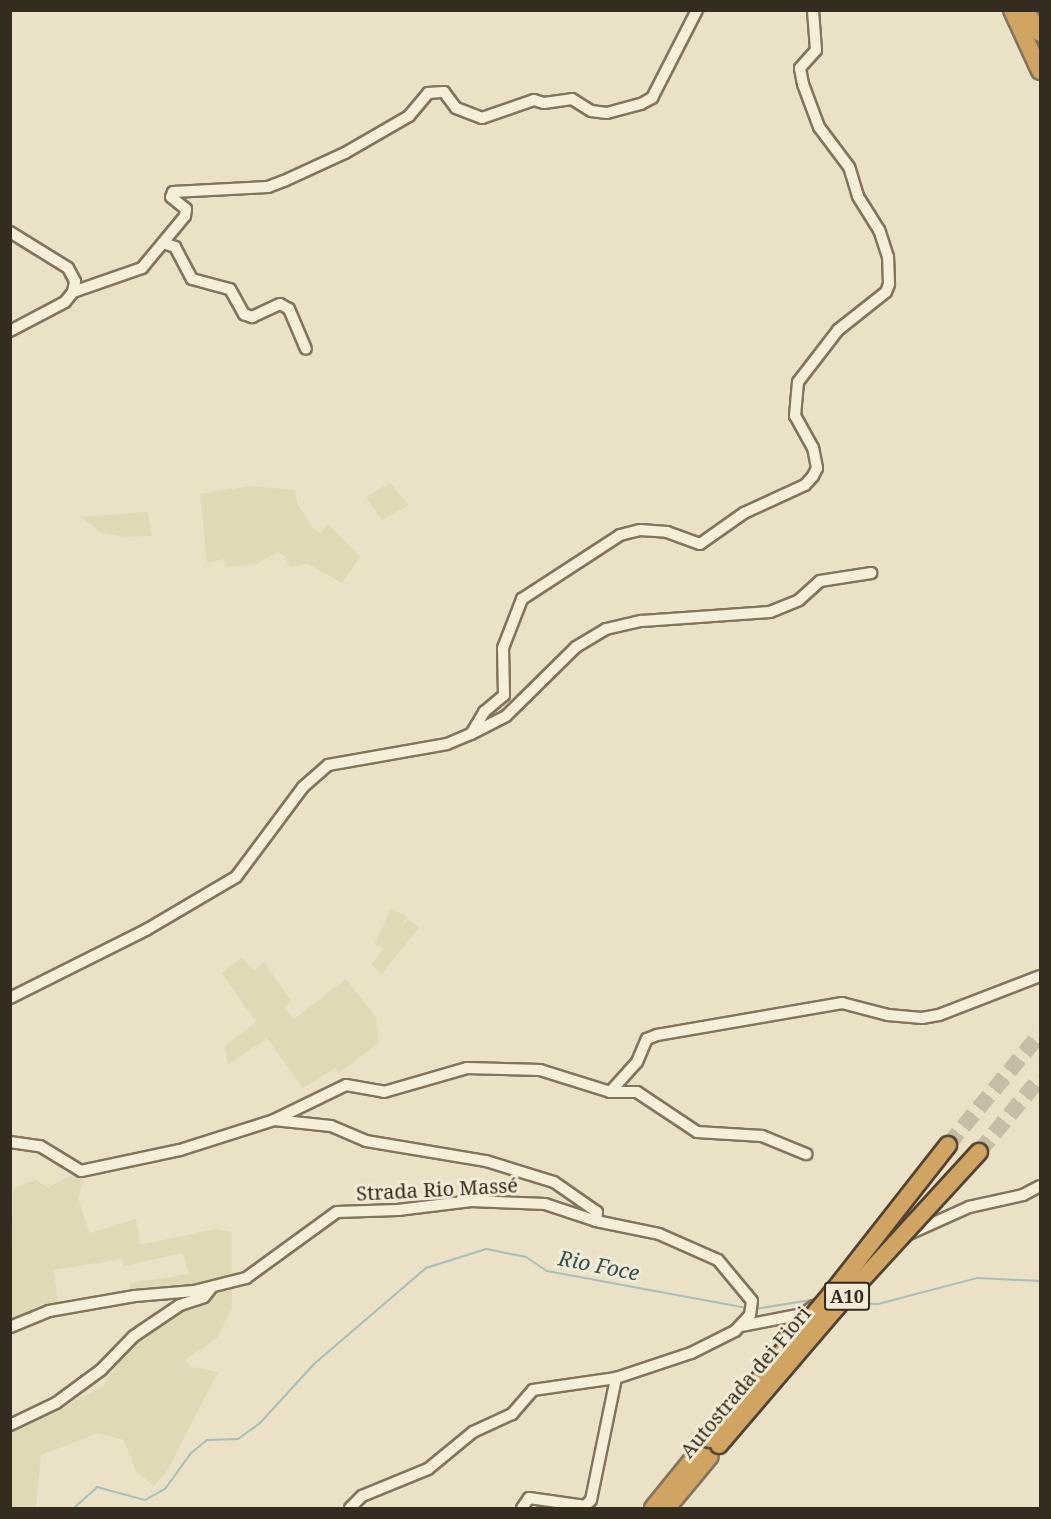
<!DOCTYPE html>
<html>
<head>
<meta charset="utf-8">
<style>
	body { margin:0 }
	#map { position:relative; width:1051px; height:1519px; overflow:hidden; background:#eae1c7; font-family:"Noto Serif",serif }
	div>[style] { position:absolute }
	[style*='--x'] { left:calc(var(--x)*1px); top:calc(var(--y)*1px); width:calc(var(--w)*1px); rotate:calc(var(--a)*1deg) }
	.farmland>* { inset:0; background:#dfdab5; transform-origin:0 0 }
	.stream>* { height:2px; margin:-1px; padding:0 1px; transform-origin:1px; border-radius:1px; background:#a8beb9 }
	.highway-tunnel>* { height:16px; margin-top:-8px; transform-origin:0; background:repeating-linear-gradient(90deg,#c6bda6 0 16px,transparent 0 24px) }
	.roads { filter:drop-shadow(2px 0 #83745e) drop-shadow(-2px 0 #83745e) drop-shadow(0 2px #83745e) drop-shadow(0 -2px #83745e) }
	.minor>* { height:10px; margin:-5px; padding:0 5px; transform-origin:5px; border-radius:5px; background:#f5eed9 }
	.highway>* { height:16px; margin:-8px; padding:0 8px; transform-origin:8px; border-radius:8px; background:#d0a561 }
	.bridges { filter:drop-shadow(2px 0 #524232) drop-shadow(-2px 0 #524232) drop-shadow(0 2px #524232) drop-shadow(0 -2px #524232) }
	.highway-bridge>* { height:16px; margin:-8px; padding:0 8px; transform-origin:8px; border-radius:8px; background:#d0a561 }
	span { translate:-50% -50%; white-space:nowrap; text-align:center; line-height:1.15; -webkit-text-stroke:6px #f2ebd6; paint-order:stroke }
	.shield-label span { padding:2px 4px; background:#f2ebd6; border:2px solid; border-radius:4px; -webkit-text-stroke-width:0 }
	.shield-label { font-size:18px; color:#352c20; font-weight:700 }
	.street-label { font-size:20px; color:#352c20 }
	.water-label { font-size:21px; color:#315353; font-style:italic }
	.frame { position:absolute; inset:0; border:12px solid #352c20; pointer-events:none }
</style>
</head>
<body>
<div id="map">
	<div class="farmland">
		<div style="clip-path:polygon(390px 483px,409px 505px,382px 520px,366px 497px)"></div>
		<div style="clip-path:polygon(250px 486px,295px 490px,298px 505px,313px 528px,321px 533px,328px 524px,336px 532px,360px 557px,342px 583px,308px 564px,289px 567px,286px 557px,278px 552px,256px 564px,226px 567px,224px 559px,207px 563px,200px 494px)"></div>
		<div style="clip-path:polygon(148px 512px,152px 536px,125px 537px,101px 533px,81px 517px)"></div>
		<div style="left:391px;top:909px;width:17px;height:39px;rotate:25deg"></div>
		<div style="left:408px;top:919px;width:14px;height:59px;rotate:39deg"></div>
		<div style="clip-path:polygon(241px 958px,255px 970px,264px 962px,291px 1001px,285px 1008px,294px 1019px,346px 979px,376px 1017px,379px 1043px,339px 1073px,335px 1068px,303px 1088px,267px 1038px,228px 1065px,225px 1046px,256px 1022px,222px 973px)"></div>
		<div style="clip-path:polygon(79px 1171px,86px 1171px,78px 1198px,89px 1233px,136px 1219px,140px 1245px,216px 1229px,231px 1232px,232px 1308px,217px 1338px,185px 1360px,191px 1367px,218px 1372px,167px 1471px,154px 1486px,136px 1472px,124px 1440px,98px 1433px,41px 1455px,36px 1507px,11px 1508px,11px 1433px,102px 1387px,134px 1342px,158px 1323px,199px 1301px,197px 1292px,130px 1298px,130px 1283px,189px 1274px,183px 1253px,124px 1266px,121px 1259px,54px 1270px,58px 1305px,11px 1331px,13px 1188px,36px 1180px,48px 1188px)"></div>
	</div>
	<div class="stream">
		<div style="--x:849;--y:1303;--w:29;--a:2"></div>
		<div style="--x:878;--y:1304;--w:102;--a:-14.7"></div>
		<div style="--x:977;--y:1278;--w:63;--a:2.7"></div>
		<div style="--x:755;--y:1309;--w:63;--a:-9.2"></div>
		<div style="--x:74;--y:1508;--w:31;--a:-42"></div>
		<div style="--x:97;--y:1487;--w:50;--a:15.2"></div>
		<div style="--x:145;--y:1500;--w:23;--a:-29"></div>
		<div style="--x:165;--y:1489;--w:44;--a:-54.2"></div>
		<div style="--x:191;--y:1453;--w:21;--a:-39"></div>
		<div style="--x:207;--y:1440;--w:31;--a:-2"></div>
		<div style="--x:238;--y:1439;--w:27;--a:-36"></div>
		<div style="--x:260;--y:1423;--w:80;--a:-47.5"></div>
		<div style="--x:314;--y:1364;--w:148;--a:-40.6"></div>
		<div style="--x:426;--y:1268;--w:63;--a:-17.6"></div>
		<div style="--x:486;--y:1249;--w:41;--a:11.3"></div>
		<div style="--x:526;--y:1257;--w:25;--a:34"></div>
		<div style="--x:547;--y:1271;--w:202;--a:10.5"></div>
	</div>
	<div class="highway-tunnel">
		<div style="--x:948;--y:1145;--w:144;--a:-50.3"></div>
		<div style="--x:979;--y:1152;--w:96;--a:-50.5"></div>
	</div>
	<div class="roads">
		<div class="minor">
			<div style="--x:10;--y:232;--w:68;--a:31.8"></div>
			<div style="--x:68;--y:268;--w:15;--a:62"></div>
			<div style="--x:75;--y:281;--w:11;--a:100"></div>
			<div style="--x:73;--y:292;--w:13;--a:129"></div>
			<div style="--x:65;--y:302;--w:62;--a:152.2"></div>
			<div style="--x:163;--y:243;--w:13;--a:18"></div>
			<div style="--x:175;--y:247;--w:36;--a:62"></div>
			<div style="--x:192;--y:279;--w:39;--a:15"></div>
			<div style="--x:230;--y:289;--w:29;--a:61"></div>
			<div style="--x:244;--y:314;--w:9;--a:21"></div>
			<div style="--x:252;--y:317;--w:31;--a:-25"></div>
			<div style="--x:280;--y:304;--w:10;--a:29"></div>
			<div style="--x:289;--y:309;--w:43;--a:67"></div>
			<div style="--x:73;--y:292;--w:73;--a:-19.2"></div>
			<div style="--x:142;--y:268;--w:67;--a:-50.4"></div>
			<div style="--x:185;--y:216;--w:7;--a:-82"></div>
			<div style="--x:186;--y:209;--w:19;--a:-141"></div>
			<div style="--x:171;--y:197;--w:5;--a:-68"></div>
			<div style="--x:173;--y:192;--w:95;--a:-3"></div>
			<div style="--x:268;--y:187;--w:17;--a:-21"></div>
			<div style="--x:284;--y:181;--w:67;--a:-24.7"></div>
			<div style="--x:345;--y:153;--w:74;--a:-30"></div>
			<div style="--x:409;--y:116;--w:30;--a:-50"></div>
			<div style="--x:428;--y:93;--w:16;--a:-4"></div>
			<div style="--x:444;--y:92;--w:20;--a:53"></div>
			<div style="--x:456;--y:108;--w:28;--a:21"></div>
			<div style="--x:482;--y:118;--w:55;--a:-19.1"></div>
			<div style="--x:534;--y:100;--w:10;--a:17"></div>
			<div style="--x:544;--y:103;--w:28;--a:-8"></div>
			<div style="--x:572;--y:99;--w:22;--a:32"></div>
			<div style="--x:591;--y:111;--w:16;--a:7"></div>
			<div style="--x:607;--y:113;--w:35;--a:-15"></div>
			<div style="--x:641;--y:104;--w:13;--a:-29"></div>
			<div style="--x:652;--y:98;--w:99;--a:-62.9"></div>
			<div style="--x:471;--y:734;--w:26;--a:-59"></div>
			<div style="--x:484;--y:712;--w:26;--a:-40"></div>
			<div style="--x:504;--y:695;--w:47;--a:-91.2"></div>
			<div style="--x:503;--y:648;--w:53;--a:-68.8"></div>
			<div style="--x:522;--y:599;--w:117;--a:-33.1"></div>
			<div style="--x:620;--y:535;--w:21;--a:-14"></div>
			<div style="--x:640;--y:530;--w:27;--a:4"></div>
			<div style="--x:667;--y:532;--w:35;--a:20"></div>
			<div style="--x:700;--y:544;--w:54;--a:-35.2"></div>
			<div style="--x:744;--y:513;--w:67;--a:-24.7"></div>
			<div style="--x:805;--y:485;--w:12;--a:-48"></div>
			<div style="--x:813;--y:476;--w:9;--a:-63"></div>
			<div style="--x:817;--y:468;--w:20;--a:-101"></div>
			<div style="--x:813;--y:448;--w:37;--a:-119"></div>
			<div style="--x:795;--y:416;--w:34;--a:-85"></div>
			<div style="--x:798;--y:382;--w:66;--a:-52.4"></div>
			<div style="--x:838;--y:330;--w:61;--a:-38.4"></div>
			<div style="--x:886;--y:292;--w:9;--a:-69"></div>
			<div style="--x:889;--y:284;--w:27;--a:-92"></div>
			<div style="--x:888;--y:257;--w:28;--a:-108"></div>
			<div style="--x:879;--y:230;--w:40;--a:-122"></div>
			<div style="--x:858;--y:196;--w:30;--a:-107"></div>
			<div style="--x:849;--y:167;--w:50;--a:-126.9"></div>
			<div style="--x:819;--y:127;--w:46;--a:-110.4"></div>
			<div style="--x:803;--y:84;--w:16;--a:-101"></div>
			<div style="--x:800;--y:68;--w:24;--a:-48"></div>
			<div style="--x:816;--y:50;--w:40;--a:-94.3"></div>
			<div style="--x:10;--y:998;--w:152;--a:-26.6"></div>
			<div style="--x:146;--y:930;--w:104;--a:-30.5"></div>
			<div style="--x:236;--y:877;--w:112;--a:-53.3"></div>
			<div style="--x:303;--y:787;--w:33;--a:-41"></div>
			<div style="--x:328;--y:765;--w:121;--a:-10"></div>
			<div style="--x:447;--y:744;--w:26;--a:-23"></div>
			<div style="--x:471;--y:734;--w:39;--a:-27"></div>
			<div style="--x:506;--y:716;--w:98;--a:-44.6"></div>
			<div style="--x:576;--y:647;--w:35;--a:-31"></div>
			<div style="--x:606;--y:629;--w:37;--a:-13"></div>
			<div style="--x:642;--y:621;--w:128;--a:-4"></div>
			<div style="--x:770;--y:612;--w:31;--a:-22"></div>
			<div style="--x:799;--y:600;--w:28;--a:-42"></div>
			<div style="--x:820;--y:581;--w:52;--a:-8.9"></div>
			<div style="--x:610;--y:1092;--w:40;--a:-48"></div>
			<div style="--x:637;--y:1062;--w:25;--a:-67"></div>
			<div style="--x:647;--y:1039;--w:11;--a:-22"></div>
			<div style="--x:657;--y:1035;--w:188;--a:-9.8"></div>
			<div style="--x:842;--y:1003;--w:48;--a:14.6"></div>
			<div style="--x:888;--y:1015;--w:34;--a:5"></div>
			<div style="--x:922;--y:1018;--w:17;--a:-10"></div>
			<div style="--x:939;--y:1015;--w:108;--a:-21.1"></div>
			<div style="--x:274;--y:1120;--w:80;--a:-25.9"></div>
			<div style="--x:346;--y:1085;--w:39;--a:10"></div>
			<div style="--x:384;--y:1092;--w:86;--a:-16.1"></div>
			<div style="--x:467;--y:1068;--w:73;--a:1.6"></div>
			<div style="--x:540;--y:1070;--w:73;--a:17.4"></div>
			<div style="--x:610;--y:1092;--w:27;--a:0"></div>
			<div style="--x:637;--y:1092;--w:72;--a:33.7"></div>
			<div style="--x:697;--y:1132;--w:65;--a:3.5"></div>
			<div style="--x:762;--y:1136;--w:48;--a:22.2"></div>
			<div style="--x:10;--y:1142;--w:30;--a:8"></div>
			<div style="--x:40;--y:1146;--w:48;--a:31.4"></div>
			<div style="--x:81;--y:1171;--w:101;--a:-12"></div>
			<div style="--x:180;--y:1150;--w:99;--a:-17.7"></div>
			<div style="--x:274;--y:1120;--w:57;--a:6"></div>
			<div style="--x:331;--y:1126;--w:38;--a:23"></div>
			<div style="--x:366;--y:1141;--w:122;--a:9.5"></div>
			<div style="--x:486;--y:1161;--w:71;--a:17.2"></div>
			<div style="--x:554;--y:1182;--w:52;--a:34.9"></div>
			<div style="--x:597;--y:1212;--w:9;--a:96"></div>
			<div style="--x:909;--y:1234;--w:66;--a:-24.2"></div>
			<div style="--x:969;--y:1207;--w:55;--a:-12.5"></div>
			<div style="--x:1023;--y:1195;--w:19;--a:-28"></div>
			<div style="--x:741;--y:1326;--w:63;--a:-11"></div>
			<div style="--x:803;--y:1314;--w:14;--a:-36"></div>
			<div style="--x:10;--y:1327;--w:42;--a:-22.3"></div>
			<div style="--x:49;--y:1311;--w:87;--a:-9.9"></div>
			<div style="--x:135;--y:1296;--w:59;--a:-4.8"></div>
			<div style="--x:194;--y:1291;--w:54;--a:-14"></div>
			<div style="--x:246;--y:1278;--w:112;--a:-36"></div>
			<div style="--x:337;--y:1212;--w:61;--a:-1.9"></div>
			<div style="--x:398;--y:1210;--w:74;--a:-7"></div>
			<div style="--x:471;--y:1201;--w:74;--a:2.3"></div>
			<div style="--x:545;--y:1204;--w:54;--a:18.4"></div>
			<div style="--x:596;--y:1221;--w:64;--a:11.7"></div>
			<div style="--x:659;--y:1234;--w:64;--a:23.8"></div>
			<div style="--x:718;--y:1260;--w:53;--a:50.3"></div>
			<div style="--x:752;--y:1301;--w:14;--a:98"></div>
			<div style="--x:750;--y:1315;--w:22;--a:133"></div>
			<div style="--x:735;--y:1331;--w:49;--a:153.4"></div>
			<div style="--x:691;--y:1353;--w:79;--a:161.6"></div>
			<div style="--x:616;--y:1378;--w:84;--a:171.8"></div>
			<div style="--x:533;--y:1390;--w:32;--a:131"></div>
			<div style="--x:512;--y:1414;--w:43;--a:155.2"></div>
			<div style="--x:473;--y:1432;--w:58;--a:140.6"></div>
			<div style="--x:428;--y:1469;--w:71;--a:157.8"></div>
			<div style="--x:362;--y:1496;--w:17;--a:135"></div>
			<div style="--x:10;--y:1425;--w:51;--a:-25.6"></div>
			<div style="--x:56;--y:1403;--w:56;--a:-36.3"></div>
			<div style="--x:101;--y:1370;--w:47;--a:-45.9"></div>
			<div style="--x:134;--y:1336;--w:55;--a:-34"></div>
			<div style="--x:180;--y:1305;--w:25;--a:-18"></div>
			<div style="--x:204;--y:1297;--w:11;--a:-52"></div>
			<div style="--x:522;--y:1508;--w:12;--a:-55"></div>
			<div style="--x:529;--y:1498;--w:57;--a:8.1"></div>
			<div style="--x:585;--y:1506;--w:8;--a:-45"></div>
			<div style="--x:591;--y:1500;--w:125;--a:-78.4"></div>
		</div>
		<div class="highway">
			<div style="--x:1012;--y:10;--w:67;--a:65.3"></div>
			<div style="--x:1025;--y:10;--w:27;--a:57"></div>
			<div style="--x:653;--y:1508;--w:89;--a:-50.9"></div>
			<div style="--x:667;--y:1508;--w:67;--a:-50.4"></div>
		</div>
	</div>
	<div class="bridges">
		<div class="highway-bridge">
			<div style="--x:709;--y:1439;--w:191;--a:-49.9"></div>
			<div style="--x:832;--y:1293;--w:188;--a:-51.9"></div>
			<div style="--x:719;--y:1445;--w:179;--a:-49.5"></div>
			<div style="--x:835;--y:1309;--w:213;--a:-47.5"></div>
		</div>
	</div>
	<div class="shield-label">
		<span style="left:847px;top:1296px">A10</span>
	</div>
	<div class="street-label">
		<span style="left:437px;top:1189px;rotate:-3deg">Strada Rio Massé</span>
		<span style="left:745px;top:1382px;rotate:-50deg">Autostrada dei Fiori</span>
	</div>
	<div class="water-label">
		<span style="left:599px;top:1265px;rotate:11deg">Rio Foce</span>
	</div>
	<div class="frame"></div>
</div>
</body>
</html>
